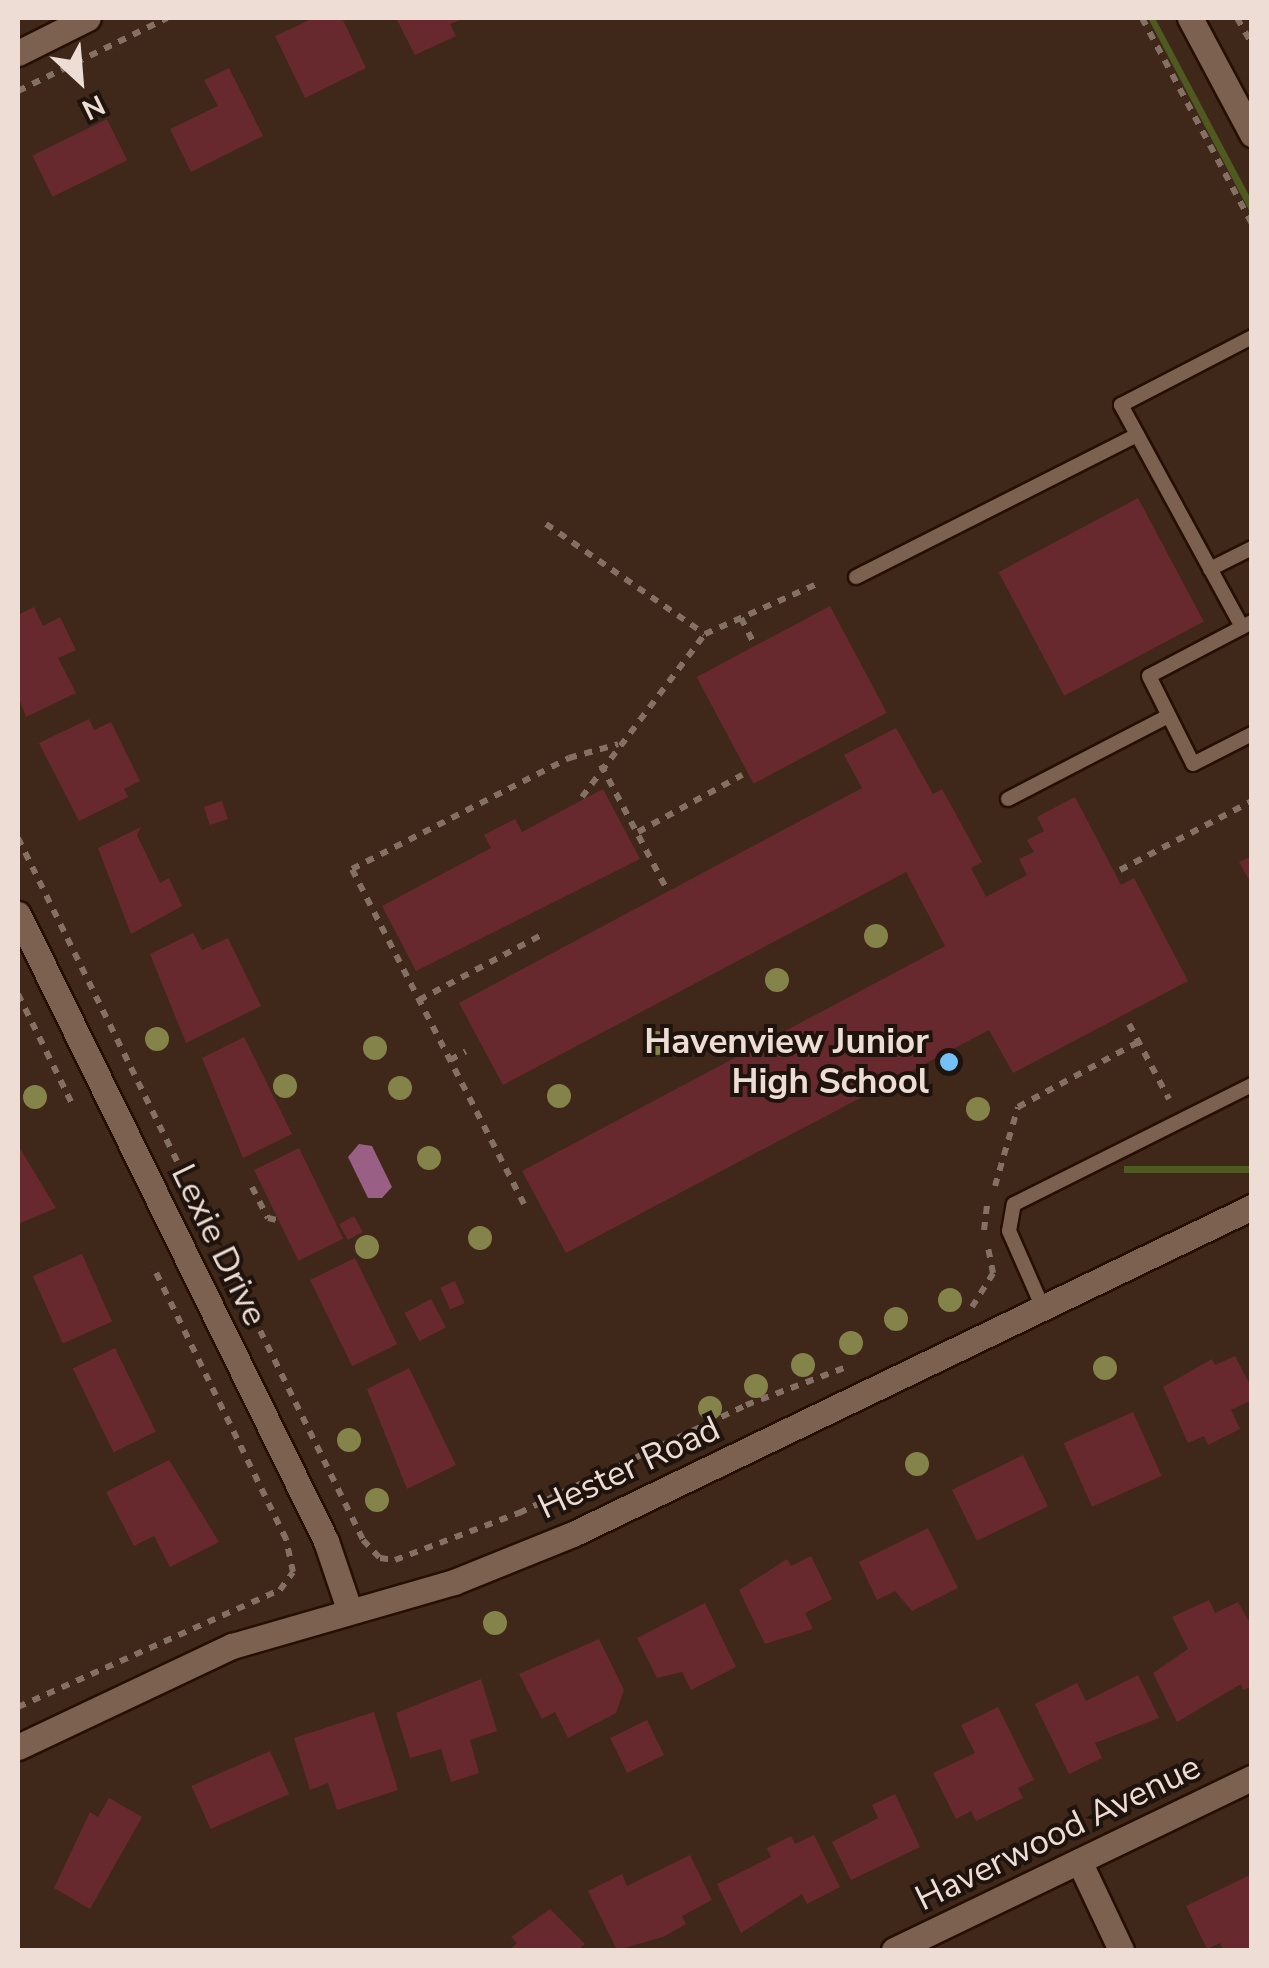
<!DOCTYPE html>
<html>
<head>
<meta charset="utf-8">
<style>
	body { margin:0 }
	#map { position:relative; width:1269px; height:1968px; overflow:hidden; background:#3f2719; font-family:"Nunito Sans",sans-serif }
	div>[style] { position:absolute }
	[style*='--x'] { left:calc(var(--x)*1px); top:calc(var(--y)*1px); width:calc(var(--w)*1px); rotate:calc(var(--a)*1deg) }
	.green>* { inset:0; background:#4e5a20; transform-origin:0 0 }
	.water>* { inset:0; background:#9a5f84 }
	.building>* { inset:0; background:#68292e; transform-origin:0 0 }
	.path>* { height:6px; margin-top:-3px; transform-origin:0; background:repeating-linear-gradient(90deg,#857064 0 8px,transparent 0 16px) }
	.roads { filter:drop-shadow(2px 0 #250f03) drop-shadow(-2px 0 #250f03) drop-shadow(0 2px #250f03) drop-shadow(0 -2px #250f03) }
	.lane>* { height:14px; margin:-7px; padding:0 7px; transform-origin:7px; border-radius:7px; background:#7c6050 }
	.street>* { height:25px; margin:-12.5px; padding:0 12.5px; transform-origin:12.5px; border-radius:12.5px; background:#7c6050 }
	.trees>* { width:24px; height:24px; margin:-12px; border-radius:50%; background:#83834a }
	.dots>* { width:28px; height:28px; translate:-50% -50%; box-sizing:border-box; border:5px solid #1e130d; border-radius:50% }
	span { translate:-50% -50%; white-space:nowrap; text-align:center; line-height:1.15; -webkit-text-stroke:8px #1e130d; paint-order:stroke }
	.poi-label { font-size:35px; color:#eeddd4; font-weight:700 }
	.right { translate:-100% -50%; text-align:right }
	.street-label { font-size:35px; color:#eeddd4 }
	.frame { position:absolute; inset:0; border:20px solid #eeddd4; pointer-events:none }
	.north { position:absolute; left:30px; top:30px; width:100px; height:100px; -webkit-text-stroke:8px #1e130d; paint-order:stroke; rotate:154deg; font-size:28px; font-weight:700; line-height:40px; text-align:center; color:#eeddd4 }
	.north::after { content:''; display:block; margin:auto; width:35px; height:45px; background:#eeddd4; clip-path:polygon(50% 0,100% 100%,50% 72%,0 100%) }
</style>
</head>
<body>
<div id="map">
	<div class="green">
		<div style="clip-path:polygon(1148px 18px,1155px 18px,1251px 199px,1251px 214px)"></div>
		<div style="left:1251px;top:1166px;width:7px;height:127px;rotate:90deg"></div>
	</div>
	<div class="water">
		<div style="clip-path:polygon(359px 1144px,372px 1146px,392px 1187px,382px 1198px,368px 1198px,348px 1157px)"></div>
	</div>
	<div class="building">
		<div style="clip-path:polygon(314px 18px,342px 18px,366px 68px,305px 98px,275px 36px)"></div>
		<div style="clip-path:polygon(396px 18px,464px 18px,450px 24px,456px 36px,415px 55px)"></div>
		<div style="clip-path:polygon(229px 68px,263px 136px,191px 172px,170px 129px,218px 106px,204px 80px)"></div>
		<div style="left:107px;top:119px;width:46px;height:83px;rotate:64deg"></div>
		<div style="left:1138px;top:498px;width:140px;height:158px;rotate:62deg"></div>
		<div style="left:830px;top:606px;width:121px;height:151px;rotate:62deg"></div>
		<div style="clip-path:polygon(34px 607px,43px 626px,60px 617px,76px 650px,58px 658px,76px 693px,26px 717px,18px 696px,18px 615px)"></div>
		<div style="clip-path:polygon(89px 719px,94px 730px,111px 722px,140px 781px,124px 789px,128px 797px,79px 821px,39px 743px)"></div>
		<div style="clip-path:polygon(896px 728px,933px 794px,942px 789px,982px 862px,971px 868px,986px 897px,1027px 875px,1019px 859px,1034px 852px,1027px 840px,1044px 831px,1037px 817px,1075px 797px,1121px 885px,1134px 878px,1188px 981px,1013px 1073px,989px 1030px,566px 1253px,522px 1171px,945px 946px,906px 872px,503px 1085px,459px 1003px,862px 788px,844px 755px)"></div>
		<div style="clip-path:polygon(603px 789px,640px 859px,416px 971px,382px 906px,491px 848px,484px 835px,515px 819px,522px 832px)"></div>
		<div style="left:222px;top:801px;width:19px;height:19px;rotate:72deg"></div>
		<div style="clip-path:polygon(141px 827px,137px 835px,160px 883px,169px 878px,182px 906px,131px 934px,98px 848px)"></div>
		<div style="clip-path:polygon(1252px 856px,1252px 885px,1239px 862px)"></div>
		<div style="clip-path:polygon(193px 933px,202px 950px,228px 938px,261px 1006px,186px 1043px,150px 954px)"></div>
		<div style="clip-path:polygon(244px 1037px,292px 1134px,243px 1158px,202px 1058px)"></div>
		<div style="clip-path:polygon(18px 1145px,56px 1208px,18px 1224px)"></div>
		<div style="left:299px;top:1148px;width:101px;height:50px;rotate:64deg"></div>
		<div style="left:354px;top:1216px;width:18px;height:17px;rotate:61deg"></div>
		<div style="left:82px;top:1254px;width:74px;height:54px;rotate:66deg"></div>
		<div style="left:355px;top:1258px;width:96px;height:50px;rotate:64deg"></div>
		<div style="left:455px;top:1281px;width:24px;height:16px;rotate:66deg"></div>
		<div style="left:431px;top:1299px;width:32px;height:30px;rotate:62deg"></div>
		<div style="left:115px;top:1348px;width:93px;height:47px;rotate:64deg"></div>
		<div style="clip-path:polygon(1235px 1356px,1252px 1389px,1252px 1400px,1231px 1410px,1240px 1429px,1208px 1445px,1204px 1436px,1188px 1443px,1163px 1387px,1212px 1359px,1215px 1365px)"></div>
		<div style="clip-path:polygon(409px 1368px,456px 1465px,407px 1489px,367px 1389px)"></div>
		<div style="left:1133px;top:1412px;width:70px;height:76px;rotate:66deg"></div>
		<div style="left:1023px;top:1455px;width:57px;height:79px;rotate:64deg"></div>
		<div style="clip-path:polygon(169px 1460px,219px 1542px,170px 1567px,154px 1536px,134px 1546px,106px 1492px)"></div>
		<div style="clip-path:polygon(928px 1528px,958px 1588px,912px 1611px,895px 1591px,877px 1600px,859px 1562px)"></div>
		<div style="clip-path:polygon(811px 1556px,832px 1599px,805px 1613px,813px 1629px,765px 1644px,739px 1590px,787px 1559px,791px 1566px)"></div>
		<div style="clip-path:polygon(1209px 1600px,1215px 1613px,1238px 1602px,1249px 1621px,1252px 1686px,1243px 1690px,1241px 1684px,1177px 1722px,1153px 1673px,1188px 1649px,1172px 1617px)"></div>
		<div style="clip-path:polygon(705px 1603px,736px 1667px,691px 1690px,682px 1672px,657px 1678px,637px 1638px)"></div>
		<div style="clip-path:polygon(599px 1639px,624px 1690px,616px 1713px,568px 1738px,555px 1712px,542px 1719px,519px 1674px)"></div>
		<div style="clip-path:polygon(1138px 1675px,1159px 1718px,1095px 1743px,1102px 1758px,1069px 1774px,1035px 1704px,1077px 1683px,1086px 1701px)"></div>
		<div style="clip-path:polygon(481px 1679px,497px 1731px,470px 1740px,479px 1773px,451px 1782px,441px 1749px,410px 1758px,396px 1713px)"></div>
		<div style="clip-path:polygon(998px 1707px,1034px 1780px,1018px 1788px,1023px 1798px,976px 1821px,971px 1811px,956px 1819px,933px 1773px,975px 1753px,961px 1725px)"></div>
		<div style="clip-path:polygon(374px 1712px,398px 1790px,337px 1810px,328px 1783px,310px 1790px,294px 1738px)"></div>
		<div style="left:647px;top:1720px;width:39px;height:41px;rotate:64deg"></div>
		<div style="left:270px;top:1751px;width:47px;height:86px;rotate:66deg"></div>
		<div style="clip-path:polygon(895px 1794px,920px 1847px,851px 1880px,832px 1842px,878px 1818px,872px 1805px)"></div>
		<div style="clip-path:polygon(109px 1798px,142px 1817px,90px 1909px,54px 1888px,90px 1812px,98px 1817px)"></div>
		<div style="clip-path:polygon(814px 1835px,840px 1887px,807px 1904px,802px 1894px,741px 1933px,717px 1884px,771px 1857px,767px 1848px,791px 1836px,795px 1844px)"></div>
		<div style="clip-path:polygon(690px 1855px,712px 1900px,682px 1916px,686px 1924px,663px 1937px,617px 1950px,588px 1891px,622px 1874px,627px 1886px)"></div>
		<div style="clip-path:polygon(1252px 1874px,1252px 1950px,1223px 1950px,1220px 1943px,1207px 1949px,1186px 1906px)"></div>
		<div style="clip-path:polygon(550px 1909px,585px 1944px,578px 1950px,509px 1950px,517px 1943px,511px 1937px)"></div>
	</div>
	<div class="path">
		<div style="--x:1142;--y:18;--w:234;--a:61.9"></div>
		<div style="--x:1237;--y:18;--w:30;--a:60"></div>
		<div style="--x:18;--y:91;--w:166;--a:-26.1"></div>
		<div style="--x:546;--y:524;--w:193;--a:34.7"></div>
		<div style="--x:741;--y:618;--w:25;--a:63"></div>
		<div style="--x:601;--y:765;--w:137;--a:62.1"></div>
		<div style="--x:582;--y:797;--w:204;--a:-53"></div>
		<div style="--x:705;--y:634;--w:127;--a:-24.1"></div>
		<div style="--x:638;--y:832;--w:119;--a:-28.7"></div>
		<div style="--x:18;--y:838;--w:389;--a:63.8"></div>
		<div style="--x:1120;--y:870;--w:149;--a:-27.6"></div>
		<div style="--x:18;--y:994;--w:125;--a:63.8"></div>
		<div style="--x:419;--y:1000;--w:140;--a:-28"></div>
		<div style="--x:1129;--y:1024;--w:85;--a:61.9"></div>
		<div style="--x:450;--y:1060;--w:18;--a:-29"></div>
		<div style="--x:995;--y:1186;--w:82;--a:-73.8"></div>
		<div style="--x:1018;--y:1107;--w:136;--a:-28.4"></div>
		<div style="--x:252;--y:1187;--w:35;--a:63"></div>
		<div style="--x:268;--y:1218;--w:9;--a:13"></div>
		<div style="--x:524;--y:1204;--w:377;--a:-117.2"></div>
		<div style="--x:352;--y:869;--w:244;--a:-27.1"></div>
		<div style="--x:569;--y:758;--w:51;--a:-15.9"></div>
		<div style="--x:984;--y:1230;--w:31;--a:-83"></div>
		<div style="--x:246;--y:1302;--w:265;--a:63.8"></div>
		<div style="--x:363;--y:1540;--w:25;--a:47"></div>
		<div style="--x:380;--y:1558;--w:15;--a:8"></div>
		<div style="--x:395;--y:1560;--w:133;--a:-20.8"></div>
		<div style="--x:519;--y:1513;--w:251;--a:-25.4"></div>
		<div style="--x:746;--y:1405;--w:110;--a:-20.7"></div>
		<div style="--x:972;--y:1307;--w:40;--a:-58"></div>
		<div style="--x:993;--y:1273;--w:25;--a:-101"></div>
		<div style="--x:18;--y:1707;--w:287;--a:-24.1"></div>
		<div style="--x:280;--y:1590;--w:22;--a:-54"></div>
		<div style="--x:293;--y:1572;--w:34;--a:-102"></div>
		<div style="--x:286;--y:1539;--w:304;--a:-116"></div>
	</div>
	<div class="roads">
		<div class="lane">
			<div style="--x:1210;--y:569;--w:47;--a:-26.6"></div>
			<div style="--x:856;--y:577;--w:315;--a:-26.8"></div>
			<div style="--x:1252;--y:622;--w:116;--a:152.3"></div>
			<div style="--x:1149;--y:676;--w:98;--a:63.4"></div>
			<div style="--x:1193;--y:764;--w:66;--a:-27"></div>
			<div style="--x:1242;--y:627;--w:253;--a:-118.6"></div>
			<div style="--x:1121;--y:405;--w:148;--a:-27.4"></div>
			<div style="--x:1008;--y:799;--w:180;--a:-27.4"></div>
			<div style="--x:1043;--y:1308;--w:84;--a:-113.8"></div>
			<div style="--x:1009;--y:1231;--w:27;--a:-80"></div>
			<div style="--x:1014;--y:1204;--w:266;--a:-26.6"></div>
		</div>
		<div class="street">
			<div style="--x:1190;--y:18;--w:132;--a:61.9"></div>
			<div style="--x:18;--y:53;--w:78;--a:-26.6"></div>
			<div style="--x:18;--y:914;--w:699;--a:63.84"></div>
			<div style="--x:326;--y:1541;--w:72;--a:71.3"></div>
			<div style="--x:18;--y:1747;--w:237;--a:-25.3"></div>
			<div style="--x:232;--y:1646;--w:231;--a:-16.1"></div>
			<div style="--x:454;--y:1582;--w:128;--a:-22"></div>
			<div style="--x:573;--y:1534;--w:754;--a:-25.72"></div>
			<div style="--x:1079;--y:1861;--w:98;--a:64.7"></div>
			<div style="--x:894;--y:1950;--w:397;--a:-25.7"></div>
		</div>
	</div>
	<div class="trees">
		<div style="left:876px;top:936px"></div>
		<div style="left:777px;top:980px"></div>
		<div style="left:157px;top:1039px"></div>
		<div style="left:657px;top:1043px"></div>
		<div style="left:375px;top:1048px"></div>
		<div style="left:285px;top:1086px"></div>
		<div style="left:400px;top:1088px"></div>
		<div style="left:559px;top:1096px"></div>
		<div style="left:35px;top:1097px"></div>
		<div style="left:978px;top:1109px"></div>
		<div style="left:429px;top:1158px"></div>
		<div style="left:480px;top:1238px"></div>
		<div style="left:367px;top:1247px"></div>
		<div style="left:950px;top:1300px"></div>
		<div style="left:896px;top:1319px"></div>
		<div style="left:851px;top:1343px"></div>
		<div style="left:803px;top:1365px"></div>
		<div style="left:1105px;top:1368px"></div>
		<div style="left:756px;top:1386px"></div>
		<div style="left:710px;top:1408px"></div>
		<div style="left:349px;top:1440px"></div>
		<div style="left:917px;top:1464px"></div>
		<div style="left:377px;top:1500px"></div>
		<div style="left:495px;top:1623px"></div>
	</div>
	<div class="dots">
		<div style="left:949px;top:1062px;background:#73c1f6"></div>
	</div>
	<div class="poi-label">
		<span class="right" style="left:929px;top:1062px">Havenview Junior<br>High School</span>
	</div>
	<div class="street-label">
		<span style="left:219px;top:1245px;rotate:64deg">Lexie Drive</span>
		<span style="left:629px;top:1468px;rotate:-25deg">Hester Road</span>
		<span style="left:1058px;top:1833px;rotate:-26deg">Haverwood Avenue</span>
	</div>
	<div class="frame"></div>
	<div class="north">N</div>
</div>
</body>
</html>
